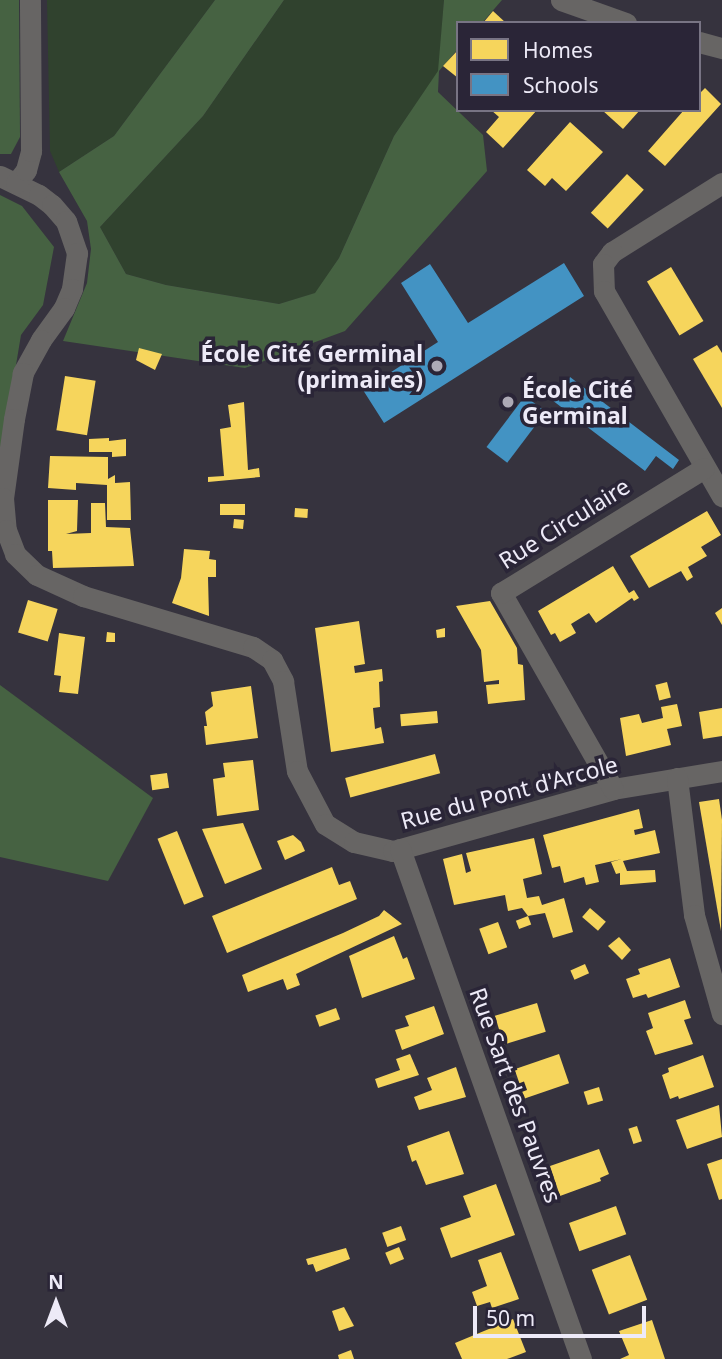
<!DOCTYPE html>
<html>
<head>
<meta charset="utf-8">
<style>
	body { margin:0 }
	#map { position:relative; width:722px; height:1359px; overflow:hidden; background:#36333e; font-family:"Noto Sans",sans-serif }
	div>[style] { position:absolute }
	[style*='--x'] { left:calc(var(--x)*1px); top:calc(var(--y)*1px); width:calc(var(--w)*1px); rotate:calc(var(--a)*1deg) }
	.green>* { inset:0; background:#30422e }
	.forest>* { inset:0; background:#466242 }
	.homes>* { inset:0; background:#f6d55c; transform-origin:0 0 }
	.schools>* { inset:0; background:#4393c3; transform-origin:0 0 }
	.minor>* { height:21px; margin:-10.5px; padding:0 10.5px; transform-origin:10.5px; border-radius:10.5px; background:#676564 }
	.dots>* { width:19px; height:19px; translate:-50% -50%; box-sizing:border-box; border:4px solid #2a2537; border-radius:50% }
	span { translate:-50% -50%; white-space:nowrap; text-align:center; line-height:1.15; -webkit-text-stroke:7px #2a2537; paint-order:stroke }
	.poi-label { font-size:23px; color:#edeaf7; font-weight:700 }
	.right { translate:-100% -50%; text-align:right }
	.left { translate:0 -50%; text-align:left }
	.street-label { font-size:23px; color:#edeaf7 }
	.legend { position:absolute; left:456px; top:21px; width:245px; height:91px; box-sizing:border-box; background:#2a2537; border:2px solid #787484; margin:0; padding:9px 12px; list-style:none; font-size:21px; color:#edeaf7 }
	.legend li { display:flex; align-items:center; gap:14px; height:35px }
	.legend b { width:35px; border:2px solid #787484 }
	.north { position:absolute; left:21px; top:1268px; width:70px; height:70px; -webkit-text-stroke:5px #2a2537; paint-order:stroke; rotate:0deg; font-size:19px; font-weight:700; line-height:28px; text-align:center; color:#edeaf7 }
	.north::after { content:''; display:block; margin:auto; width:24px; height:32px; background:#edeaf7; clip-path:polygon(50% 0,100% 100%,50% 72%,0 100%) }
	.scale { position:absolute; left:473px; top:1306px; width:173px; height:32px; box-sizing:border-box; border:4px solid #edeaf7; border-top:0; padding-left:9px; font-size:21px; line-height:24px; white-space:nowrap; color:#edeaf7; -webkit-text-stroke:5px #2a2537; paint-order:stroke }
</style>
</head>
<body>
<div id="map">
	<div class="green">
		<div style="clip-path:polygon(47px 0,215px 0,114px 136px,59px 172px,50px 151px)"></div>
		<div style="clip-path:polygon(284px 0,444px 0,439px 71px,394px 136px,339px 258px,316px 293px,279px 304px,166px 285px,126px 274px,100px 227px,203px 116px)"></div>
	</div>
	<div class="forest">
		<div style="clip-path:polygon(0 0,19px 0,20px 137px,11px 154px,0 154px)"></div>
		<div style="clip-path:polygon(215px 0,284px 0,203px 116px,100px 227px,126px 274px,166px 285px,279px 304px,315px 293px,339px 258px,394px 136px,438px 71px,444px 0,502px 0,482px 23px,458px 23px,458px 49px,439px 71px,438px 92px,483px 135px,487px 171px,345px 331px,245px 368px,63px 341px,87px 283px,91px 249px,87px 221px,59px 172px,114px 136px)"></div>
		<div style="clip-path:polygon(0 195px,22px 206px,54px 247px,43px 305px,21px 335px,0 461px)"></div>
		<div style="clip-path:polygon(0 685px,153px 798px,108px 881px,0 857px)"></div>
	</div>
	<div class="homes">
		<div style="clip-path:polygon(493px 11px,506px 23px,483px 23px)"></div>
		<div style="clip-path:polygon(458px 50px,458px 78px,443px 66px)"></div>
		<div style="clip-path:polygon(705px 88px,721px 104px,665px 166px,648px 151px,684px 110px,699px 110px,699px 94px)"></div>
		<div style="clip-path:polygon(491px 110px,537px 110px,503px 148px,486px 132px,499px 117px)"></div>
		<div style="clip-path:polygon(602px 110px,640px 110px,623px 129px)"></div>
		<div style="clip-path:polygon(570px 122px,603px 152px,566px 191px,552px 178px,545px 186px,527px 170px)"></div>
		<div style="left:627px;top:174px;width:23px;height:53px;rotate:43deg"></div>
		<div style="left:671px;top:267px;width:63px;height:28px;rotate:59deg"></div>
		<div style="clip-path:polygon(717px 345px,722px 353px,722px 408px,693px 359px)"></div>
		<div style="clip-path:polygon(139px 348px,162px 354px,155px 370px,136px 360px)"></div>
		<div style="left:65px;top:376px;width:31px;height:55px;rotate:9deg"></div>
		<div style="clip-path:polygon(244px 402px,248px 470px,259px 468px,260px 477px,208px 482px,208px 477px,224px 476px,220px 429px,231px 427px,228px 405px)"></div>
		<div style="clip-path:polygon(109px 438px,109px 441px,126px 439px,126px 456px,112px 457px,112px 452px,89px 452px,89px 439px)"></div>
		<div style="clip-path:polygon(50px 456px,108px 457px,108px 479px,115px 475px,115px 483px,130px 482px,131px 520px,107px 520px,107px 485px,76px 483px,76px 490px,48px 488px)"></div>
		<div style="clip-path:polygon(48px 500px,78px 500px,77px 531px,66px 534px,91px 533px,91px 503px,105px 503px,106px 527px,130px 528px,134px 566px,53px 568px,52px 551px,48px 551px)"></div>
		<div style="left:220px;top:504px;width:25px;height:11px"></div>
		<div style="left:295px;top:508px;width:13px;height:9px;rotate:4deg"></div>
		<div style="clip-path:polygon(707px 511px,721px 535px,701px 547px,707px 556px,688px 567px,693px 577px,687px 581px,681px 571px,649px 588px,630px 556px)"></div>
		<div style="left:234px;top:519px;width:10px;height:9px;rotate:6deg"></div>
		<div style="clip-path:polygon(184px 549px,210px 551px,209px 559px,216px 560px,216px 577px,208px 577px,209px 616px,172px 603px,181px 578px)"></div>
		<div style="clip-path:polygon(613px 566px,629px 593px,634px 590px,639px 598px,634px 601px,632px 598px,596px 623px,589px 613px,571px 624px,576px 633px,560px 642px,555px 633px,551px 635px,538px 611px)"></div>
		<div style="left:28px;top:600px;width:31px;height:34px;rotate:17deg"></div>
		<div style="clip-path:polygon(490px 601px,517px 648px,518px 664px,523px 665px,525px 700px,488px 704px,486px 685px,499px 684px,499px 680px,484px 682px,481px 650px,456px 606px)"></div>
		<div style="clip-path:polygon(722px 608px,722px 625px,715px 613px)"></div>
		<div style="clip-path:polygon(359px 621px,365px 664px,354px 666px,355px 673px,382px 669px,383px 681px,379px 682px,380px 707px,373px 708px,375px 729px,381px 727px,384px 743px,331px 752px,315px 628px)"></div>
		<div style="clip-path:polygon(445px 628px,445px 637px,437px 638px,436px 630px)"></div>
		<div style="clip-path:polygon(107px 632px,115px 633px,115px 642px,106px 642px)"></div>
		<div style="clip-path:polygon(59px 633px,85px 637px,78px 694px,59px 692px,61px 676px,54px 675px)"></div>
		<div style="left:667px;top:682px;width:16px;height:12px;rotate:76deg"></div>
		<div style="clip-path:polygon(251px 686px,258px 738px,206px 745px,204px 726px,207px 726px,205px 712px,213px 706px,211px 692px)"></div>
		<div style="clip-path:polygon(677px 704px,682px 726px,667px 729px,671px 745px,626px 756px,620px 718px,639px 714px,642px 723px,663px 718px,661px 707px)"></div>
		<div style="clip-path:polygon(722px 708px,722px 736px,703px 739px,699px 712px)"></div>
		<div style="left:437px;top:711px;width:12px;height:37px;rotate:85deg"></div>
		<div style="left:435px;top:754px;width:20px;height:93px;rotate:75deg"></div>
		<div style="clip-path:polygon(253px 760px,259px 810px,217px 816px,213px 779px,225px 777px,223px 763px)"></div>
		<div style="left:167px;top:773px;width:15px;height:17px;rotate:82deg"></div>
		<div style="clip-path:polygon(719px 799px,722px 820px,721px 931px,699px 802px)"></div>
		<div style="clip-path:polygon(639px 809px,643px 828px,634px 830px,635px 835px,655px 830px,660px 853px,623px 861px,627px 871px,655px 870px,656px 882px,620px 885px,620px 873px,616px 874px,611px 862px,622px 859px,595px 865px,599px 882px,586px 885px,584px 877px,564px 883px,560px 866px,552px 868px,543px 835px)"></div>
		<div style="clip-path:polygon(243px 823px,262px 869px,225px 884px,202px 829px)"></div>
		<div style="left:177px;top:831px;width:71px;height:21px;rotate:68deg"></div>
		<div style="clip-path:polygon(293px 835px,301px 842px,305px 851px,285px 860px,277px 841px)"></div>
		<div style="clip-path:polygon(534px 838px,542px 874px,523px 879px,527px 898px,539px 896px,542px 905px,564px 898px,573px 932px,553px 938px,545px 913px,528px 916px,522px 908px,508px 911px,505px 895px,454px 905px,443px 859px,462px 854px,466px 873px,471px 871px,466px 853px)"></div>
		<div style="clip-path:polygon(332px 867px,339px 885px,350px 881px,357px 899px,227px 953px,212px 916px)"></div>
		<div style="left:590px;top:908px;width:21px;height:12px;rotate:41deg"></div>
		<div style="clip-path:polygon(384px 910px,402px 924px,296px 974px,300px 985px,287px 990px,283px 979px,248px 992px,242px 975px,343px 933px,379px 916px)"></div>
		<div style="left:528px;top:916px;width:9px;height:13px;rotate:69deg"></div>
		<div style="left:498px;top:922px;width:27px;height:20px;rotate:70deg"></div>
		<div style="clip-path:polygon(394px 936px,403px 959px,407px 957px,415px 979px,362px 998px,349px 956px)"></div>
		<div style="clip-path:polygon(619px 937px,631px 950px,622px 960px,608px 946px)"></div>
		<div style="clip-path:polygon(670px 958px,680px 987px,648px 998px,646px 994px,633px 998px,626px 979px,640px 974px,638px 969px)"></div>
		<div style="left:585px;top:964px;width:10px;height:16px;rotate:66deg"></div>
		<div style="clip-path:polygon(685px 1000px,691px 1018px,684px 1020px,693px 1044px,655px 1055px,646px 1031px,653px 1028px,648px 1013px)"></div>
		<div style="left:537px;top:1003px;width:30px;height:44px;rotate:73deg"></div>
		<div style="clip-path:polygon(434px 1006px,444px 1034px,402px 1050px,395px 1030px,409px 1026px,405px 1016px)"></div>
		<div style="left:336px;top:1008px;width:12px;height:22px;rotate:70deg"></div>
		<div style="clip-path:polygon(410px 1054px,419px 1075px,378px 1088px,375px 1079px,400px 1070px,396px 1059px)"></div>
		<div style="left:559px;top:1054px;width:31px;height:47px;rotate:71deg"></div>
		<div style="clip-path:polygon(703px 1055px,714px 1087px,679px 1099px,678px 1096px,670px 1099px,662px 1075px,669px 1072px,668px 1068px)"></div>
		<div style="clip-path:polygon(456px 1067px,466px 1097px,419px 1110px,414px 1097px,432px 1090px,427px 1078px)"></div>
		<div style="left:599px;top:1087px;width:14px;height:16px;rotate:73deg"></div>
		<div style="clip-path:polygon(719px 1105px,722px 1137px,687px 1149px,676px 1120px)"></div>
		<div style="left:637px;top:1126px;width:16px;height:9px;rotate:72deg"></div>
		<div style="clip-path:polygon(449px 1131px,464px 1174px,426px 1185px,416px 1160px,412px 1162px,407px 1146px)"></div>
		<div style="clip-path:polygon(599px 1149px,609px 1174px,600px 1178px,601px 1181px,560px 1196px,550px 1166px)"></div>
		<div style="clip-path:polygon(722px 1159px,722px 1199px,719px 1200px,707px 1164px)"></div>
		<div style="clip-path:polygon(496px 1184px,515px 1235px,451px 1258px,440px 1228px,471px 1217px,463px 1196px)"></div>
		<div style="left:616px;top:1206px;width:30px;height:50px;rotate:70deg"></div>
		<div style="left:401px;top:1226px;width:15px;height:20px;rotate:70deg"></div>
		<div style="left:399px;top:1247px;width:13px;height:15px;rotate:67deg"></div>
		<div style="clip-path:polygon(346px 1248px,350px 1259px,316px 1272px,313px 1264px,308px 1265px,306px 1259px)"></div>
		<div style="clip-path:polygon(501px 1252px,519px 1299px,492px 1308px,490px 1302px,477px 1306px,472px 1292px,487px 1286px,478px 1260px)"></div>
		<div style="left:630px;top:1255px;width:48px;height:41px;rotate:69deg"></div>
		<div style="clip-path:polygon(344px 1307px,354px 1326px,339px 1331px,332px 1311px)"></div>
		<div style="clip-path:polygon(513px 1319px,526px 1352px,507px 1359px,462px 1359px,455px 1343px)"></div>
		<div style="clip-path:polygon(652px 1320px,665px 1359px,620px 1359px,629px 1355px,619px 1331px)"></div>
		<div style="clip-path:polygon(351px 1350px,354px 1359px,339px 1359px,338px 1355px)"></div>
	</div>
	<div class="schools">
		<div style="clip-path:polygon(564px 263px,584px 296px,384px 423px,363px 390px,438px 342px,401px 283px,430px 264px,468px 323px)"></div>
		<div style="clip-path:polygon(570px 377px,679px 460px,673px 469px,656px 456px,645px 471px,552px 400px)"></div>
		<div style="left:525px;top:396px;width:26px;height:64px;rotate:37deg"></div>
	</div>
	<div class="minor">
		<div style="--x:561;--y:0;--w:69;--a:19.5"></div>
		<div style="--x:699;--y:42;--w:24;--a:15"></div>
		<div style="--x:0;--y:176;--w:43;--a:26"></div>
		<div style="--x:39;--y:195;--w:16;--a:38"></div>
		<div style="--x:52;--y:205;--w:21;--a:49"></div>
		<div style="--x:66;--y:221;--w:34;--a:71"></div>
		<div style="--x:77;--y:253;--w:36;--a:98"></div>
		<div style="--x:72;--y:289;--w:21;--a:113"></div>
		<div style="--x:64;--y:308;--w:39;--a:126"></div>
		<div style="--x:41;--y:340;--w:38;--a:119"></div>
		<div style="--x:23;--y:373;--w:47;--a:101.1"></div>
		<div style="--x:14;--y:419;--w:80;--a:97.9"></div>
		<div style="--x:3;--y:498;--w:32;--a:85"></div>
		<div style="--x:6;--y:530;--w:26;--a:69"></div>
		<div style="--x:15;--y:554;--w:30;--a:44"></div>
		<div style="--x:37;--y:575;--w:51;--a:24.5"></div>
		<div style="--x:83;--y:596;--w:177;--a:16.7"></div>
		<div style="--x:253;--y:647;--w:23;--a:34"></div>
		<div style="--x:272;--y:660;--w:24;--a:62"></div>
		<div style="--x:283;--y:681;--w:91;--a:81.2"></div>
		<div style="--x:297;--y:771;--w:60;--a:62.2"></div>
		<div style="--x:325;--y:824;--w:34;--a:32"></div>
		<div style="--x:354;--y:842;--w:40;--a:13"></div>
		<div style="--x:393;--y:851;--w:229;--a:-15.7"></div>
		<div style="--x:613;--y:789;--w:110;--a:-9.4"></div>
		<div style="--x:16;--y:183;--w:16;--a:-52"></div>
		<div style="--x:26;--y:170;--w:20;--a:-75"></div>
		<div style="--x:31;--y:151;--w:151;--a:-90.4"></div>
		<div style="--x:722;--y:183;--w:130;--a:147.9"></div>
		<div style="--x:612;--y:252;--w:15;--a:127"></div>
		<div style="--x:603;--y:264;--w:27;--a:88"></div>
		<div style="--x:604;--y:291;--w:237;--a:60.1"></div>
		<div style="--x:677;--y:778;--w:138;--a:82.9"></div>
		<div style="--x:694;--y:915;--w:103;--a:74.2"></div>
		<div style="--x:613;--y:789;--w:226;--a:-119.7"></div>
		<div style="--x:501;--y:593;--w:238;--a:-31.6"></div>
		<div style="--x:400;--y:849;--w:541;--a:70.46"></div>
	</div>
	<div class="dots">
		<div style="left:437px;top:366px;background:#adaab6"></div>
		<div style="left:508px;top:402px;background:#adaab6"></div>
	</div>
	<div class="poi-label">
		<span class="right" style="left:423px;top:366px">École Cité Germinal<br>(primaires)</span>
		<span class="left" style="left:522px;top:402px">École Cité<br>Germinal</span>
	</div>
	<div class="street-label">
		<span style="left:564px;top:523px;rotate:-32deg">Rue Circulaire</span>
		<span style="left:509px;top:792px;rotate:-15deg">Rue du Pont d'Arcole</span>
		<span style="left:516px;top:1095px;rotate:70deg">Rue Sart des Pauvres</span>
	</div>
	<ul class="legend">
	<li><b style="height:19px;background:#f6d55c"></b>Homes</li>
	<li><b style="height:19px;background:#4393c3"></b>Schools</li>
	</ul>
	<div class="north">N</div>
	<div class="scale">50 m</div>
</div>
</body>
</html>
